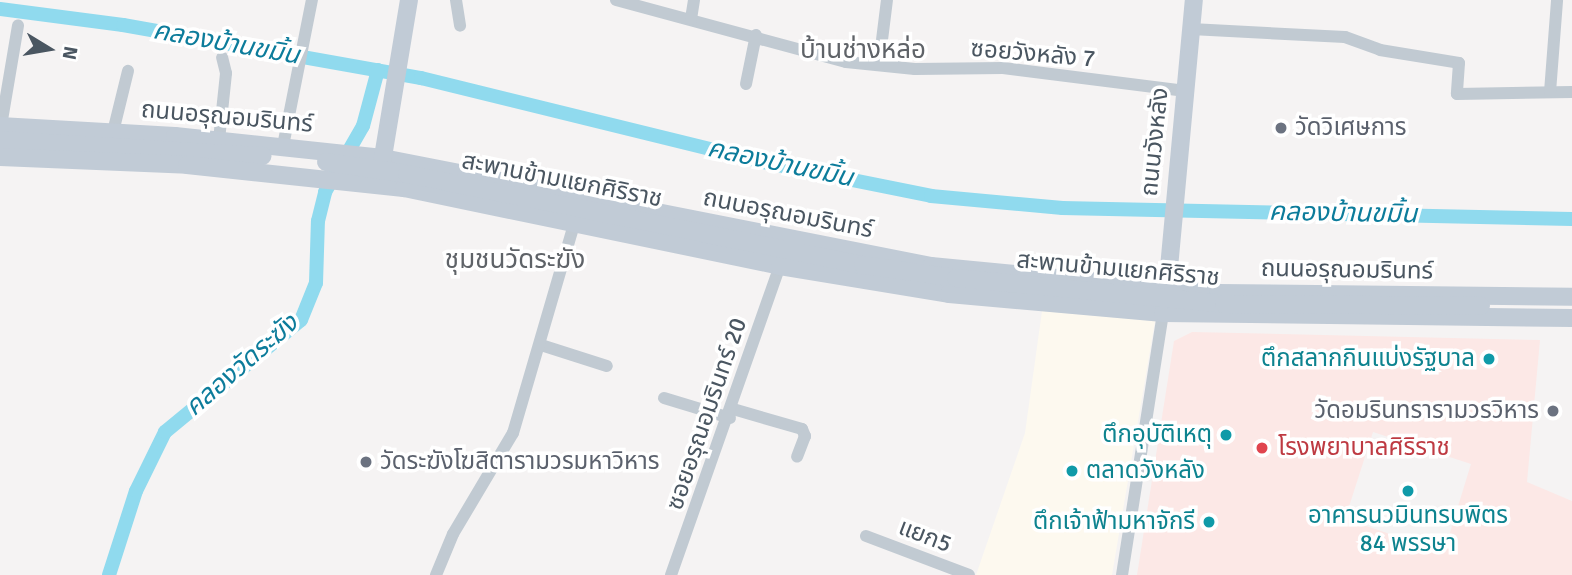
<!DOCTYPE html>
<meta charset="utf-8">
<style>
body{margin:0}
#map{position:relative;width:1572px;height:575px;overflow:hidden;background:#f5f3f3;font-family:Signika,"Noto Sans Thai",sans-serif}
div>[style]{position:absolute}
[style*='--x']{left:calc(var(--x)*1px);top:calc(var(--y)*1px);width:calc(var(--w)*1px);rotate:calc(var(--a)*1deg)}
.commercial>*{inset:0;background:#fdf9ef}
.medical>*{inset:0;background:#fce8e6}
.canal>*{height:14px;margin:-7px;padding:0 7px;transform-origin:7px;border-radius:7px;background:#90daee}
.street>*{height:12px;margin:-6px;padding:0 6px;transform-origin:6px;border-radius:6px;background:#c1cad2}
.secondary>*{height:18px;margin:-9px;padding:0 9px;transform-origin:9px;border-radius:9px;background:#c1cbd6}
.secondary-bridge>*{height:18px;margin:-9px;padding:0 9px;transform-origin:9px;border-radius:9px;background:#c1cbd6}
.dots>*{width:19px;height:19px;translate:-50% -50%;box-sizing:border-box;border:4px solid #fff;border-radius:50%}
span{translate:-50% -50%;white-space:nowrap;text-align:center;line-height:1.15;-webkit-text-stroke:7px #fff;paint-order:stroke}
.street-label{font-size:24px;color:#4a5661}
.worship-label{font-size:24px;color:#5b616d}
.left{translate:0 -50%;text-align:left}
.right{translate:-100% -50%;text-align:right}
.culture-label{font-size:24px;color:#0d838f}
.health-label{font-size:24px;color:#be3a42}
.water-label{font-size:26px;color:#0c7c9b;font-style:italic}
.neighbourhood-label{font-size:26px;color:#5f6368}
.north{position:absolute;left:14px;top:14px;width:70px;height:70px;-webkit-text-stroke:5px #fff;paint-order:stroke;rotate:101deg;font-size:19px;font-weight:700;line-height:28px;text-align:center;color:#4a5661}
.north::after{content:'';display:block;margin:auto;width:24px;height:32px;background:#4a5661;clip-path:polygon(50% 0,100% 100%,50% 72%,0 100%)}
</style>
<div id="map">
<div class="commercial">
<div style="clip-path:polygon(1042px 311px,1155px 321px,1112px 575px,976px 575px,1025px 433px)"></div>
</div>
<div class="medical">
<div style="clip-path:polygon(evenodd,1192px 332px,1540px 340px,1527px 482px,1572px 501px,1572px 575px,1137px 575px,1174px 341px,1192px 332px,1373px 432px,1471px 464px,1444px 552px,1345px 519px,1373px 432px)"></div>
</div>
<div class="canal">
<div style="--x:0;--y:9;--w:124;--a:7.4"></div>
<div style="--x:123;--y:25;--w:303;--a:10.1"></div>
<div style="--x:421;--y:78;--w:347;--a:13.8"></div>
<div style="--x:758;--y:161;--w:177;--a:11.4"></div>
<div style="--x:931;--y:196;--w:132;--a:5.2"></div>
<div style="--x:1062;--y:208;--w:510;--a:1.24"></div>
<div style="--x:109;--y:575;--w:88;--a:-72.2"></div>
<div style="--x:136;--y:491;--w:66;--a:-63.8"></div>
<div style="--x:165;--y:432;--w:176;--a:-39.5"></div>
<div style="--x:301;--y:320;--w:40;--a:-68"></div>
<div style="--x:316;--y:283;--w:62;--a:-88.2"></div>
<div style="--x:318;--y:221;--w:30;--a:-76"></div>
<div style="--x:325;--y:192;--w:76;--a:-60.1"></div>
<div style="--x:363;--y:126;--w:58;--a:-75"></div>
</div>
<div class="street">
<div style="--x:456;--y:0;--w:26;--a:81"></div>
<div style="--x:616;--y:0;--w:238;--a:15.1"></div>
<div style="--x:846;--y:62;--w:69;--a:5.8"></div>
<div style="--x:915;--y:69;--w:88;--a:-0.7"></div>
<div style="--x:1003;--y:68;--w:182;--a:7.2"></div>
<div style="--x:691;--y:19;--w:19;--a:-81"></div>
<div style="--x:1191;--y:29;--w:154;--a:3"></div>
<div style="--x:1345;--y:37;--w:37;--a:20"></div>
<div style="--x:1380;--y:50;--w:80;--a:9.3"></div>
<div style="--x:1459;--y:63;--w:31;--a:94"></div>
<div style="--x:1457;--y:94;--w:115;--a:-1"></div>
<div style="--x:879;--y:64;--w:64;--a:-82.9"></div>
<div style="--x:746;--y:84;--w:50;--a:-78.5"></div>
<div style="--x:1550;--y:92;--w:92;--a:-85.6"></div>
<div style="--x:1;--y:126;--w:102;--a:-80.4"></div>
<div style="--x:113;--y:132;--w:63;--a:-76.2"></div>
<div style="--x:219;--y:140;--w:67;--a:-84"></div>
<div style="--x:226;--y:73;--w:16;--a:-104"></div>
<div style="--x:283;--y:146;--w:149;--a:-78.8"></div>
<div style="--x:541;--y:345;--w:69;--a:17.7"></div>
<div style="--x:664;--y:398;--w:69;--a:16.9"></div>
<div style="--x:733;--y:409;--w:72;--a:16.2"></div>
<div style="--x:802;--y:429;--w:8;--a:67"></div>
<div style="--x:805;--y:436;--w:22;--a:111"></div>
<div style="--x:866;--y:536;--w:110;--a:20.7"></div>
<div style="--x:436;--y:575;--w:44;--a:-67.5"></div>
<div style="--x:453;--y:534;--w:117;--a:-59.3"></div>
<div style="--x:513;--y:433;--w:218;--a:-73.7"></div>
<div style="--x:671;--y:575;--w:328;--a:-70.6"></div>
<div style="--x:1122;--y:575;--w:265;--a:-81.1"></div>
</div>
<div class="secondary">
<div style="--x:0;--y:126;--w:175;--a:3.3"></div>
<div style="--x:175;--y:136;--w:209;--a:6"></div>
<div style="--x:383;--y:158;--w:559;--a:11.15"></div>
<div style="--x:931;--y:266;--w:288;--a:5.4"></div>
<div style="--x:1218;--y:293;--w:354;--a:0.6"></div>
<div style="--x:0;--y:140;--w:263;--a:3.5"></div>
<div style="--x:0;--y:157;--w:187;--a:2.4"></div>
<div style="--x:187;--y:165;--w:218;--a:6.1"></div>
<div style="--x:404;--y:188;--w:384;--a:11.7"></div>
<div style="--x:780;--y:266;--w:171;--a:9.4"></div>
<div style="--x:949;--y:294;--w:215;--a:5.1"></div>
<div style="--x:1163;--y:313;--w:409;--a:0.7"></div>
<div style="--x:381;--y:169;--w:171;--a:-80.6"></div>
<div style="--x:1166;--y:300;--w:301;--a:-84.7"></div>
</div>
<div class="secondary-bridge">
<div style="--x:326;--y:162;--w:82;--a:8.4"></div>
<div style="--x:407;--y:174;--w:465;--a:11.3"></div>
<div style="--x:863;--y:265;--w:94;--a:8"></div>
<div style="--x:956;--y:278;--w:269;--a:5.5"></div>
<div style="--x:1224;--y:304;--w:257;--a:0.4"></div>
</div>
<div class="dots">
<div style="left:1281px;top:128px;background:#6b7280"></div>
<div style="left:1489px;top:359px;background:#0f9aa8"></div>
<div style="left:1553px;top:411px;background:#6b7280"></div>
<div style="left:1226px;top:435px;background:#0f9aa8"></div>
<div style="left:1262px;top:448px;background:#e0444e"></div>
<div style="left:366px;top:462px;background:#6b7280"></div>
<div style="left:1072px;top:471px;background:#0f9aa8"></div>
<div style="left:1408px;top:491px;background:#0f9aa8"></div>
<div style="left:1209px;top:522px;background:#0f9aa8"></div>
</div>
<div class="street-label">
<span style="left:1033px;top:54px;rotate:5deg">ซอยวังหลัง 7</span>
<span style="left:227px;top:117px;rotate:5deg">ถนนอรุณอมรินทร์</span>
<span style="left:1155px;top:142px;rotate:-84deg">ถนนวังหลัง</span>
<span style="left:562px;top:180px;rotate:11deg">สะพานข้ามแยกศิริราช</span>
<span style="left:788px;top:214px;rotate:11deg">ถนนอรุณอมรินทร์</span>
<span style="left:1118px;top:269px;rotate:5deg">สะพานข้ามแยกศิริราช</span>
<span style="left:1347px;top:270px;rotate:1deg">ถนนอรุณอมรินทร์</span>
<span style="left:707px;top:414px;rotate:-71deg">ซอยอรุณอมรินทร์ 20</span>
<span style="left:925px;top:536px;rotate:21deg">แยก5</span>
</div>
<div class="worship-label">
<span class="left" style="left:1295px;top:128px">วัดวิเศษการ</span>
<span class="right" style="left:1539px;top:411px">วัดอมรินทรารามวรวิหาร</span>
<span class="left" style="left:380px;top:462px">วัดระฆังโฆสิตารามวรมหาวิหาร</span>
</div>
<div class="culture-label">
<span class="right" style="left:1475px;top:359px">ตึกสลากกินแบ่งรัฐบาล</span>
<span class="right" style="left:1212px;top:435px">ตึกอุบัติเหตุ</span>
<span class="left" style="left:1086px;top:471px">ตลาดวังหลัง</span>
<span style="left:1408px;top:530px">อาคารนวมินทรบพิตร<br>84 พรรษา</span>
<span class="right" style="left:1195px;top:522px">ตึกเจ้าฟ้ามหาจักรี</span>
</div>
<div class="health-label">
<span class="left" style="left:1278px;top:448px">โรงพยาบาลศิริราช</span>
</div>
<div class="water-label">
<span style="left:226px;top:44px;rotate:10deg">คลองบ้านขมิ้น</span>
<span style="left:780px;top:164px;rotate:12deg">คลองบ้านขมิ้น</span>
<span style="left:1343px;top:214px;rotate:1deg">คลองบ้านขมิ้น</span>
<span style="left:242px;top:366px;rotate:-41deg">คลองวัดระฆัง</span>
</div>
<div class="neighbourhood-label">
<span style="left:863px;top:51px">บ้านช่างหล่อ</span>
<span style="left:515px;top:261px">ชุมชนวัดระฆัง</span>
</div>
<div class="north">N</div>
</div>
